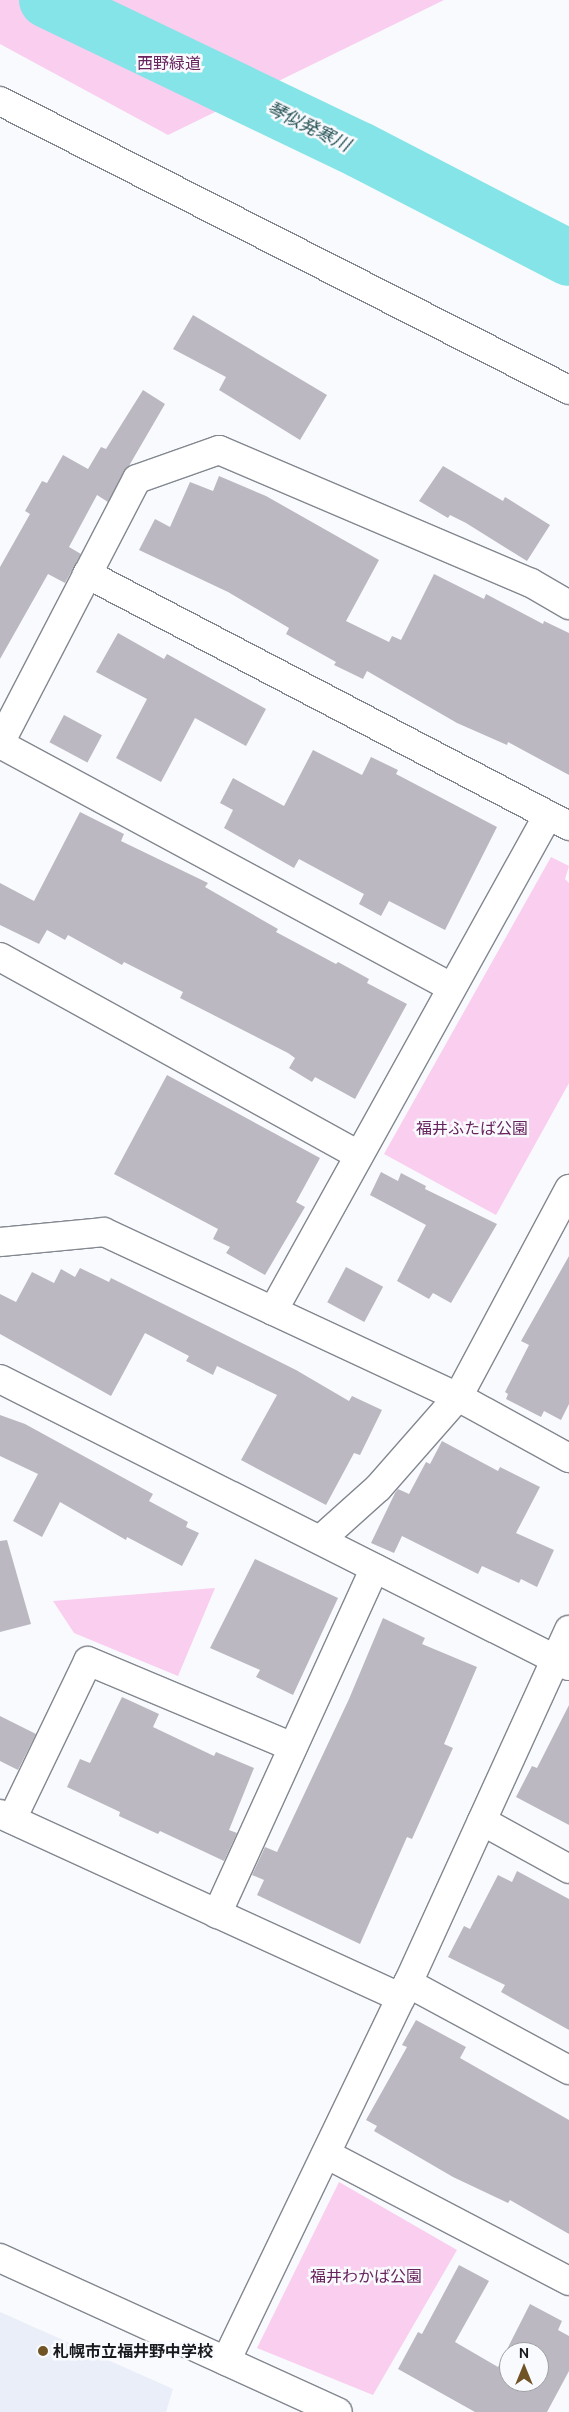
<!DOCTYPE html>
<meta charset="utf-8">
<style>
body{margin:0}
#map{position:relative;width:569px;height:2412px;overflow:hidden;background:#f8fafe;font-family:Ubuntu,"Noto Sans JP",sans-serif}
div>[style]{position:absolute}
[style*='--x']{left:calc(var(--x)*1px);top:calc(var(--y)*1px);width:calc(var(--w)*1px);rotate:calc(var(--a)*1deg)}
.built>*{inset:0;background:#eaeef8}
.green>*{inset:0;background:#f9ceee}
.river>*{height:56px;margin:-28px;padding:0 28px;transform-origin:28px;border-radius:28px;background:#84e4e7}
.building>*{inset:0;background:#bbb8c2;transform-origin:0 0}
.roads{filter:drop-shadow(1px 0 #83878f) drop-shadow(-1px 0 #83878f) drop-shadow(0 1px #83878f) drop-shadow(0 -1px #83878f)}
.minor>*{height:28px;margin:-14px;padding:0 14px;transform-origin:14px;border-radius:14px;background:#fff}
.dots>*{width:14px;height:14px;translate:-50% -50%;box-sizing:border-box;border:2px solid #f8fafe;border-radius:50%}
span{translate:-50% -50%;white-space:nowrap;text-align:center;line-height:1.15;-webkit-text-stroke:5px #f8fafe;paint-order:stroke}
.park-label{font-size:16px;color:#67235c}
.poi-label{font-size:16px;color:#191a1d;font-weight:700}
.left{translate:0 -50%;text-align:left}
.water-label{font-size:18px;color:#255153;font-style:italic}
.north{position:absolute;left:499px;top:2342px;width:50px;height:50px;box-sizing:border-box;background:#f8fafe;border:1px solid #9fa0a4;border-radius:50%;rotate:0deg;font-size:14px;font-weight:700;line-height:20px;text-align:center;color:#191a1d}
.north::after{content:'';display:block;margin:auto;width:18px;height:22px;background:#705426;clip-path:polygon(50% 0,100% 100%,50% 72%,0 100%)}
</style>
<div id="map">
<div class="built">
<div style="clip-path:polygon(0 2312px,173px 2389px,166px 2412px,0 2412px)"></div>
</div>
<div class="green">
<div style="clip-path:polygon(0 0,444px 0,168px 135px,0 44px)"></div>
<div style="clip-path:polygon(551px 857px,569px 866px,565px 879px,569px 883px,569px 1083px,496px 1215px,384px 1154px)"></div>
<div style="clip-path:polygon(215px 1588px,178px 1676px,74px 1633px,53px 1601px)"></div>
<div style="clip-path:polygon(339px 2182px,457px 2250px,373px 2395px,257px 2348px)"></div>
</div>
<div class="river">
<div style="--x:47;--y:0;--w:347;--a:25.6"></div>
<div style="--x:360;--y:150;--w:235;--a:27.3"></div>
</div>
<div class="building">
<div style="clip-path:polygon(193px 315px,327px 395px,300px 440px,219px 390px,226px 377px,173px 349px)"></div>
<div style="clip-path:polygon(143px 390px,165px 404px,108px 502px,97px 495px,69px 547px,81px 554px,65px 583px,48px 574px,0 659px,0 567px,30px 514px,25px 511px,42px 481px,47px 483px,63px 455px,88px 469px,101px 447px,106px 449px)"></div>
<div style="clip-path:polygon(443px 466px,503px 501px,505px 497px,550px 525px,527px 561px,466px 523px,450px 515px,448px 518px,419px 501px)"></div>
<div style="clip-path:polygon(219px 476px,266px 496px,379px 560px,346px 621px,389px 642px,392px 636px,401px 640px,434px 574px,484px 599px,486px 594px,543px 624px,544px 621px,569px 633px,569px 775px,508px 742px,507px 745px,457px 723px,367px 671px,363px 679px,334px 665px,336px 662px,286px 634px,289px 628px,228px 592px,139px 550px,155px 519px,170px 527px,190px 482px,213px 491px)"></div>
<div style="clip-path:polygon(118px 633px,164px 659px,167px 654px,266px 709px,246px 746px,195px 718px,161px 782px,116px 758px,147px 699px,96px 672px)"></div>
<div style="left:64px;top:715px;width:43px;height:31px;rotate:28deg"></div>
<div style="clip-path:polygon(313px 750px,362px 775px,371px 757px,398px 770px,396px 774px,497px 827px,445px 930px,389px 901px,381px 916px,359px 904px,364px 894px,299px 859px,294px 868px,224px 828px,233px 810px,220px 803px,233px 778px,284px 806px)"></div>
<div style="clip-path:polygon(80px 812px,124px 834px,121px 841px,208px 883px,205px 887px,278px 929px,276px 932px,336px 964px,338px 962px,369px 979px,367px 983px,407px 1004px,355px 1099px,315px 1077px,312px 1082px,289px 1068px,295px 1058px,288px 1053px,180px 998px,183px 992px,124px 962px,122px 965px,68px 935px,65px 940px,47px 930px,39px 944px,0 925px,0 883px,34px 901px)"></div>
<div style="clip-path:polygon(167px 1075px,320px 1158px,296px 1202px,305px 1207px,265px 1275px,226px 1253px,230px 1247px,213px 1239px,218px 1229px,114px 1174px)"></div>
<div style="clip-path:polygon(381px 1172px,398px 1181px,401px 1173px,426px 1186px,425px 1189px,497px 1224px,451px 1303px,433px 1293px,429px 1299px,397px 1281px,426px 1225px,370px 1195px)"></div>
<div style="clip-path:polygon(569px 1256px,569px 1404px,561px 1420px,544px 1411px,541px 1417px,506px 1399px,508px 1394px,505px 1392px,529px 1345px,521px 1341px)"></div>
<div style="left:346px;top:1267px;width:42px;height:40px;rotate:28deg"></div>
<div style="clip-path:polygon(80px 1268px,109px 1282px,111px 1278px,296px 1370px,349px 1401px,352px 1396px,382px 1410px,360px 1455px,354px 1453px,326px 1505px,241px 1460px,277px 1395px,217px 1366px,213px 1375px,186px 1361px,189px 1356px,145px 1333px,111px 1396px,0 1334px,0 1294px,16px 1302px,32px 1272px,54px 1283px,61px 1269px,75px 1277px)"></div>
<div style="clip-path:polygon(0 1415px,25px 1424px,153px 1494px,149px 1501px,188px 1522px,186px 1527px,199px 1533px,182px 1566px,127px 1537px,126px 1540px,60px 1502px,42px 1537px,13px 1521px,38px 1474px,0 1456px)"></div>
<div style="clip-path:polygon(442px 1441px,498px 1471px,500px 1467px,540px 1487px,516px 1533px,554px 1550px,537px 1587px,521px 1579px,519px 1583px,482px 1566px,478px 1574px,402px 1536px,394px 1553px,371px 1543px,395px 1493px,398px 1489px,409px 1494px,426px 1462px,430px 1464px)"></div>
<div style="clip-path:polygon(7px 1540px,31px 1624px,0 1632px,0 1541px)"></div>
<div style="clip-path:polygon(255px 1559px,338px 1598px,293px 1695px,256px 1677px,260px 1670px,210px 1648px)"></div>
<div style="clip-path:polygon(383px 1618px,425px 1638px,422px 1644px,477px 1667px,444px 1744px,453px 1748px,412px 1839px,407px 1837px,360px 1944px,257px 1895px,264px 1880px,252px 1875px,265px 1847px,277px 1852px,349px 1699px)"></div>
<div style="clip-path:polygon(122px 1697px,159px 1714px,153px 1727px,214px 1756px,216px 1752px,254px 1768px,229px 1830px,237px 1833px,224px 1861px,160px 1831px,158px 1834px,119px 1816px,120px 1812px,67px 1787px,80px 1759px,90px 1763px)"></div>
<div style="clip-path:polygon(569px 1705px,569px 1825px,516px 1797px,532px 1766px,537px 1768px)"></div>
<div style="clip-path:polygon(0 1716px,36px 1734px,18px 1770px,0 1761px)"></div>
<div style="clip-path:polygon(517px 1871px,569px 1899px,569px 2030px,501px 1992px,505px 1985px,448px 1957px,464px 1926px,470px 1929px,498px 1875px,512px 1882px)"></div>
<div style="clip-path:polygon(416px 2020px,466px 2047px,460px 2058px,569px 2120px,569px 2234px,510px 2200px,508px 2203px,453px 2177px,374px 2131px,377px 2126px,366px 2120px,407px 2047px,402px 2045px)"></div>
<div style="clip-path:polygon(evenodd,459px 2265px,489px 2281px,455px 2342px,498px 2367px,530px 2304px,562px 2321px,558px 2330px,569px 2336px,569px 2371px,547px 2412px,475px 2412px,398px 2369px,418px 2332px,422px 2334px,459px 2265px,509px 2352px,539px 2352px,539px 2382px,509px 2382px,509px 2352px)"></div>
</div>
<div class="roads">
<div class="minor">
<div style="--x:0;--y:101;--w:638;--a:26.93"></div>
<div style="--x:87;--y:574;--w:544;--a:27.6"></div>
<div style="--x:0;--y:743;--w:297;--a:-62.6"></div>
<div style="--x:137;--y:479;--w:87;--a:-19.5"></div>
<div style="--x:219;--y:450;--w:339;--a:23.1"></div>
<div style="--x:531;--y:583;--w:44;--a:30.1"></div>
<div style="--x:0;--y:744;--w:512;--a:28.32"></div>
<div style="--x:0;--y:957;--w:410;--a:28.9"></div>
<div style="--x:0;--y:1242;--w:104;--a:-5.5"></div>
<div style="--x:104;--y:1232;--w:391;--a:25"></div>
<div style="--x:458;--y:1397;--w:127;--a:28.8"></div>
<div style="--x:273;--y:1311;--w:567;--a:-60.99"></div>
<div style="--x:0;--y:1379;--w:637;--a:26.77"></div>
<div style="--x:320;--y:1540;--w:78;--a:-41.9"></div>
<div style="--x:378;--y:1488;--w:121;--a:-48.7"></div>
<div style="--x:458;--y:1397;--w:236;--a:-61.9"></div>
<div style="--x:0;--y:1814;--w:441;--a:24.6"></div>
<div style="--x:12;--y:1819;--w:175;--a:-64.3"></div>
<div style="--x:88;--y:1661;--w:222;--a:22.8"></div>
<div style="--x:482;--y:1821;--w:99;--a:28.9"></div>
<div style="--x:217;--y:1914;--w:380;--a:-65.5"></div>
<div style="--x:408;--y:1983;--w:183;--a:28.4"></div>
<div style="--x:326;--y:2154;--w:274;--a:27.6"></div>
<div style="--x:0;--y:2258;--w:371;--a:24.5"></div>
<div style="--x:226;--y:2361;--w:420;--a:-64.3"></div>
<div style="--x:408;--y:1983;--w:388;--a:-65.5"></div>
</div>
</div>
<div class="dots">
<div style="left:43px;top:2351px;background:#705426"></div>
</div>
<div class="park-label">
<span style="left:169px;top:63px">西野緑道</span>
<span style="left:472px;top:1128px">福井ふたば公園</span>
<span style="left:366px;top:2276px">福井わかば公園</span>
</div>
<div class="poi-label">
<span class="left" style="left:53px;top:2351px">札幌市立福井野中学校</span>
</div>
<div class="water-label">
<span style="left:309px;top:126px;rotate:26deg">琴似発寒川</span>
</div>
<div class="north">N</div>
</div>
